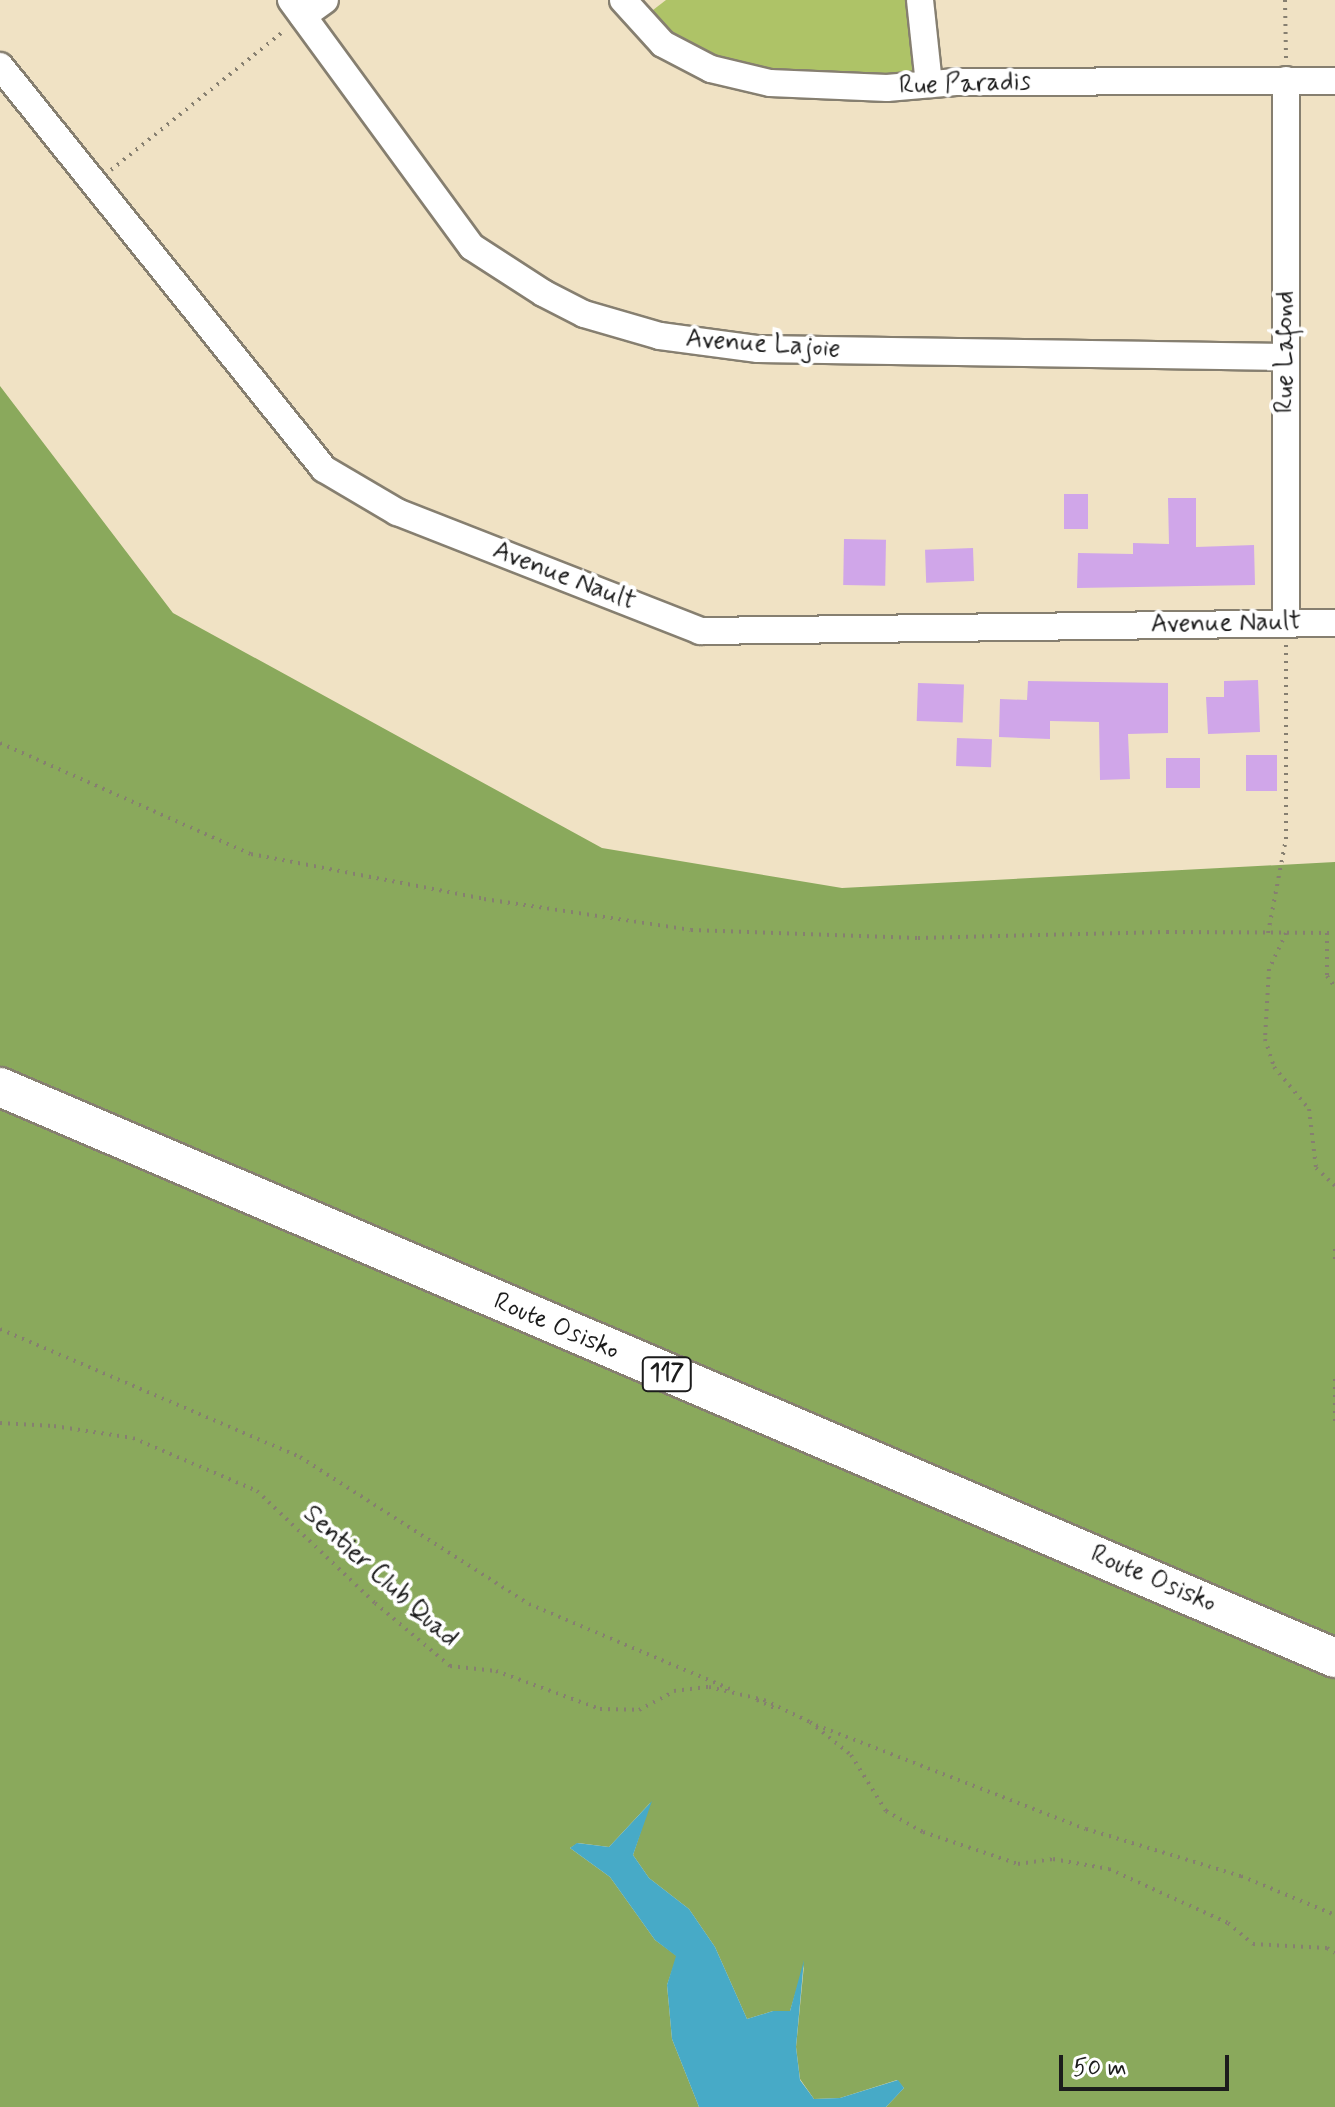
<!DOCTYPE html>
<style>
body{margin:0}
#map{position:relative;width:1335px;height:2107px;overflow:hidden;background:#f0e2c4;font-family:Mynerve,sans-serif}
div>[style]{position:absolute}
[style*='--x']{left:calc(var(--x)*1px);top:calc(var(--y)*1px);width:calc(var(--w)*1px);rotate:calc(var(--a)*1deg)}
.green>*{inset:0;background:#aec367}
.forest>*{inset:0;background:#8aa95c}
.water>*{inset:0;background:#47aac7}
.building>*{inset:0;background:#d0a6e9;transform-origin:0 0}
.path>*{height:4px;margin-top:-2px;transform-origin:0;background:repeating-linear-gradient(90deg,#867f70 0 2px,transparent 0 8px)}
.roads{filter:drop-shadow(2px 0 #867f70) drop-shadow(-2px 0 #867f70) drop-shadow(0 2px #867f70) drop-shadow(0 -2px #867f70)}
.minor>*{height:26px;margin:-13px;padding:0 13px;transform-origin:13px;border-radius:13px;background:#fff}
.highway>*{height:38px;margin:-19px;padding:0 19px;transform-origin:19px;border-radius:19px;background:#fff}
span{translate:-50% -50%;white-space:nowrap;text-align:center;line-height:1.15;-webkit-text-stroke:8px #fff;paint-order:stroke}
.shield-label span{padding:2px 6px;background:#fff;border:2px solid;border-radius:6px;-webkit-text-stroke-width:0}
.shield-label{font-size:24px;color:#1c1c1c;font-weight:700}
.street-label{font-size:26px;color:#1c1c1c}
.scale{position:absolute;left:1059px;top:2055px;width:170px;height:36px;box-sizing:border-box;border:4px solid #1c1c1c;border-top:0;padding-left:10px;font-size:24px;line-height:28px;white-space:nowrap;color:#1c1c1c;-webkit-text-stroke:6px #fff;paint-order:stroke}
</style>
<div id="map">
<div class="green">
<div style="clip-path:polygon(666px 0,920px 0,929px 84px,741px 74px,640px 20px)"></div>
</div>
<div class="forest">
<div style="clip-path:polygon(0 386px,173px 613px,602px 848px,842px 888px,1335px 862px,1335px 2107px,886px 2107px,904px 2088px,897px 2080px,840px 2098px,814px 2099px,800px 2079px,796px 2047px,804px 1965px,790px 2011px,773px 2011px,747px 2019px,715px 1947px,689px 1909px,649px 1878px,633px 1855px,650px 1803px,609px 1847px,578px 1843px,570px 1848px,610px 1877px,655px 1940px,677px 1956px,667px 1985px,672px 2039px,699px 2107px,0 2107px)"></div>
</div>
<div class="water">
<div style="clip-path:polygon(652px 1801px,633px 1855px,649px 1878px,689px 1909px,715px 1947px,747px 2019px,773px 2011px,790px 2011px,804px 1960px,796px 2047px,800px 2080px,814px 2099px,840px 2098px,898px 2080px,904px 2088px,886px 2107px,699px 2107px,672px 2039px,667px 1985px,676px 1956px,655px 1940px,610px 1877px,570px 1848px,577px 1843px,609px 1847px)"></div>
</div>
<div class="building">
<div style="left:1064px;top:494px;width:24px;height:35px"></div>
<div style="clip-path:polygon(1168px 498px,1196px 498px,1196px 547px,1254px 545px,1255px 585px,1077px 588px,1078px 553px,1133px 554px,1133px 543px,1169px 544px)"></div>
<div style="left:844px;top:539px;width:42px;height:46px;rotate:1deg"></div>
<div style="left:973px;top:548px;width:33px;height:48px;rotate:88deg"></div>
<div style="clip-path:polygon(1258px 680px,1260px 732px,1208px 734px,1206px 697px,1224px 697px,1224px 681px)"></div>
<div style="clip-path:polygon(1028px 681px,1168px 683px,1168px 733px,1128px 734px,1130px 779px,1100px 780px,1099px 722px,1050px 721px,1050px 739px,999px 737px,1000px 699px,1027px 700px)"></div>
<div style="left:918px;top:683px;width:46px;height:38px;rotate:2deg"></div>
<div style="left:957px;top:738px;width:35px;height:28px;rotate:2deg"></div>
<div style="left:1246px;top:755px;width:31px;height:36px"></div>
<div style="left:1166px;top:758px;width:34px;height:30px"></div>
</div>
<div class="path">
<div style="--x:1285;--y:0;--w:58;--a:89"></div>
<div style="--x:111;--y:170;--w:223;--a:-38.8"></div>
<div style="--x:0;--y:743;--w:274;--a:23.9"></div>
<div style="--x:251;--y:854;--w:237;--a:10.9"></div>
<div style="--x:484;--y:899;--w:209;--a:8.5"></div>
<div style="--x:691;--y:930;--w:227;--a:2"></div>
<div style="--x:918;--y:938;--w:249;--a:-1.4"></div>
<div style="--x:1167;--y:932;--w:168;--a:0.3"></div>
<div style="--x:1268;--y:933;--w:96;--a:-79.2"></div>
<div style="--x:1286;--y:839;--w:194;--a:-90"></div>
<div style="--x:1286;--y:933;--w:40;--a:115"></div>
<div style="--x:1269;--y:969;--w:70;--a:93.3"></div>
<div style="--x:1265;--y:1039;--w:29;--a:72"></div>
<div style="--x:1274;--y:1067;--w:55;--a:50.2"></div>
<div style="--x:1309;--y:1109;--w:59;--a:83.2"></div>
<div style="--x:1316;--y:1168;--w:26;--a:43"></div>
<div style="--x:1327;--y:933;--w:43;--a:90"></div>
<div style="--x:1327;--y:976;--w:14;--a:54"></div>
<div style="--x:1335;--y:1249;--w:10;--a:90"></div>
<div style="--x:0;--y:1329;--w:326;--a:23.1"></div>
<div style="--x:300;--y:1457;--w:272;--a:32.7"></div>
<div style="--x:529;--y:1604;--w:218;--a:22.9"></div>
<div style="--x:1335;--y:1379;--w:44;--a:90"></div>
<div style="--x:0;--y:1423;--w:54;--a:3.2"></div>
<div style="--x:54;--y:1426;--w:80;--a:8.6"></div>
<div style="--x:133;--y:1438;--w:135;--a:23.1"></div>
<div style="--x:257;--y:1491;--w:163;--a:43.5"></div>
<div style="--x:375;--y:1603;--w:98;--a:40"></div>
<div style="--x:450;--y:1666;--w:46;--a:6.2"></div>
<div style="--x:496;--y:1671;--w:111;--a:20.1"></div>
<div style="--x:600;--y:1709;--w:39;--a:1"></div>
<div style="--x:639;--y:1710;--w:40;--a:-28"></div>
<div style="--x:674;--y:1691;--w:35;--a:-7"></div>
<div style="--x:709;--y:1687;--w:57;--a:13.3"></div>
<div style="--x:764;--y:1700;--w:51;--a:25.6"></div>
<div style="--x:810;--y:1722;--w:53;--a:38.8"></div>
<div style="--x:851;--y:1755;--w:66;--a:58"></div>
<div style="--x:886;--y:1811;--w:43;--a:29.6"></div>
<div style="--x:923;--y:1832;--w:100;--a:18.6"></div>
<div style="--x:1018;--y:1864;--w:35;--a:-8"></div>
<div style="--x:1053;--y:1859;--w:57;--a:10.1"></div>
<div style="--x:1109;--y:1869;--w:131;--a:24.4"></div>
<div style="--x:1228;--y:1923;--w:33;--a:40"></div>
<div style="--x:1253;--y:1944;--w:74;--a:3.1"></div>
<div style="--x:1327;--y:1948;--w:9;--a:32"></div>
<div style="--x:757;--y:1700;--w:19;--a:25"></div>
<div style="--x:816;--y:1725;--w:289;--a:21.1"></div>
<div style="--x:1086;--y:1829;--w:162;--a:16.9"></div>
<div style="--x:1241;--y:1876;--w:102;--a:22.5"></div>
</div>
<div class="roads">
<div class="minor">
<div style="--x:291;--y:0;--w:306;--a:53.8"></div>
<div style="--x:472;--y:247;--w:85;--a:32.9"></div>
<div style="--x:543;--y:293;--w:46;--a:27.1"></div>
<div style="--x:584;--y:314;--w:79;--a:16.1"></div>
<div style="--x:660;--y:336;--w:99;--a:7.6"></div>
<div style="--x:758;--y:349;--w:528;--a:0.87"></div>
<div style="--x:623;--y:0;--w:59;--a:47.7"></div>
<div style="--x:663;--y:44;--w:54;--a:27.5"></div>
<div style="--x:711;--y:69;--w:61;--a:13.3"></div>
<div style="--x:770;--y:83;--w:117;--a:2.4"></div>
<div style="--x:887;--y:88;--w:69;--a:-5"></div>
<div style="--x:956;--y:82;--w:379;--a:-0.2"></div>
<div style="--x:920;--y:0;--w:84;--a:83.9"></div>
<div style="--x:303;--y:16;--w:27;--a:-36"></div>
<div style="--x:0;--y:66;--w:517;--a:51.2"></div>
<div style="--x:324;--y:469;--w:85;--a:30.5"></div>
<div style="--x:397;--y:512;--w:326;--a:21.4"></div>
<div style="--x:700;--y:631;--w:635;--a:-0.72"></div>
<div style="--x:1286;--y:623;--w:543;--a:-90"></div>
</div>
<div class="highway">
<div style="--x:0;--y:1087;--w:1452;--a:23.16"></div>
</div>
</div>
<div class="shield-label">
<span style="left:667px;top:1374px">117</span>
</div>
<div class="street-label">
<span style="left:965px;top:85px;rotate:-2deg">Rue Paradis</span>
<span style="left:763px;top:345px;rotate:4deg">Avenue Lajoie</span>
<span style="left:1286px;top:352px;rotate:-90deg">Rue Lafond</span>
<span style="left:564px;top:577px;rotate:21deg">Avenue Nault</span>
<span style="left:1226px;top:624px;rotate:-1deg">Avenue Nault</span>
<span style="left:556px;top:1327px;rotate:23deg">Route Osisko</span>
<span style="left:380px;top:1577px;rotate:42deg">Sentier Club Quad</span>
<span style="left:1153px;top:1580px;rotate:23deg">Route Osisko</span>
</div>
<div class="scale">50 m</div>
</div>
